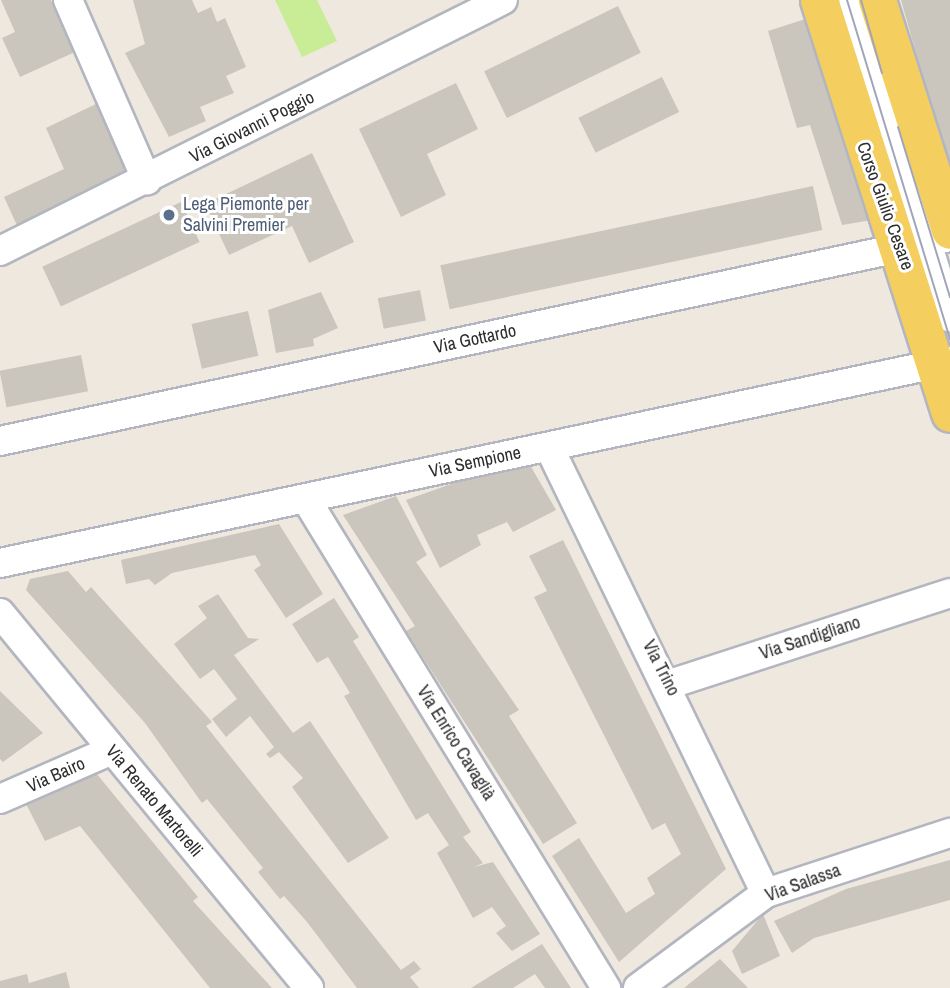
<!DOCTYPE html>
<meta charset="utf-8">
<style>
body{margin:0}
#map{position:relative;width:950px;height:988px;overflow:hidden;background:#eee8df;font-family:"Archivo Narrow",sans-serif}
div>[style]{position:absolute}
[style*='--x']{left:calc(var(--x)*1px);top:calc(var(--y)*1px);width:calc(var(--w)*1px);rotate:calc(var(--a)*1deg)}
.pitch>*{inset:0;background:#c9ed97}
.building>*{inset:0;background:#cac6bd;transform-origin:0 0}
.roads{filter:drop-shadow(2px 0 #b3b6c0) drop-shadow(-2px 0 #b3b6c0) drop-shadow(0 2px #b3b6c0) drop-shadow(0 -2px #b3b6c0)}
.minor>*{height:28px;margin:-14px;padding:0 14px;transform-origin:14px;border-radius:14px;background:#fff}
.major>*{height:37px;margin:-18.5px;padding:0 18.5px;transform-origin:18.5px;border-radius:18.5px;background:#f4cf5f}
.tram>*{height:2px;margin:-1px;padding:0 1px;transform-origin:1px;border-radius:1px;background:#a1a5b7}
.dots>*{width:19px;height:19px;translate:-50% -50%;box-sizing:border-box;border:4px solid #fff;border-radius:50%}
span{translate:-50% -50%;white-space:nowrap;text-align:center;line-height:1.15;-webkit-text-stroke:6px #fff;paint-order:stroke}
.street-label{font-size:18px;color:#2d2d2d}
.service-label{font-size:18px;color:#4e5e75}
.left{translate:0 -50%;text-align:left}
</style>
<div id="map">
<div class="pitch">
<div style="clip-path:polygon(275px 0,317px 0,337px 41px,302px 57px)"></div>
</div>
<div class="building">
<div style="clip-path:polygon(1px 0,51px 0,75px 52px,20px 77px,2px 38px,15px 32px)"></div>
<div style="clip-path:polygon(133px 0,192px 0,198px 13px,211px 7px,217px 22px,225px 18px,246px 67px,226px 76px,234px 93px,200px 107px,206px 121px,169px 137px,125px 53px,145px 44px)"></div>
<div style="clip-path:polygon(901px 0,950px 0,950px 170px,949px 170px)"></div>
<div style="left:618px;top:6px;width:52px;height:149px;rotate:64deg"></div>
<div style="clip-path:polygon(818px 15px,878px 219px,842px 225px,810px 125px,797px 128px,768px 31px)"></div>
<div style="left:662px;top:77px;width:39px;height:93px;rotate:64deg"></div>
<div style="clip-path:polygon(456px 83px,478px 129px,427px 154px,446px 195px,401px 217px,359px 129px)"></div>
<div style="clip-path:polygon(98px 103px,133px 179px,20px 232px,4px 197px,64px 169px,46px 128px)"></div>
<div style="clip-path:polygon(312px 153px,354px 242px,309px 263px,292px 226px,229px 255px,205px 204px)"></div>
<div style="left:813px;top:186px;width:45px;height:381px;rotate:78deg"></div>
<div style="left:181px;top:202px;width:44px;height:153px;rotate:65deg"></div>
<div style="left:420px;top:290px;width:31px;height:43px;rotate:79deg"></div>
<div style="clip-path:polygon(321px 292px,338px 328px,313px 339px,314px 346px,276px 353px,268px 310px)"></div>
<div style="left:248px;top:311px;width:46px;height:58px;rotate:77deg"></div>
<div style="left:81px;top:355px;width:37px;height:83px;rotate:79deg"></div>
<div style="clip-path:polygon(530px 465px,556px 510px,513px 532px,507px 522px,477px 535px,481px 545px,440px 568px,406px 500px,482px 473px)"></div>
<div style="clip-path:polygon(396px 496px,427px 555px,416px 562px,519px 710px,509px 716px,577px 823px,543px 844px,406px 631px,415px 626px,343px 515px)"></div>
<div style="clip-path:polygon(279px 524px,323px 594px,286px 618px,254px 570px,261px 565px,255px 555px,172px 573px,155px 585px,149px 579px,126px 584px,121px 560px)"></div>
<div style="clip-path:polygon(563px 540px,726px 869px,619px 962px,552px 856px,579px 838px,626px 913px,655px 894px,647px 878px,681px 854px,665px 823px,652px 830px,534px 597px,547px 591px,529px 556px)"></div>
<div style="clip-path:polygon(68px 571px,86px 592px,91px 587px,212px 722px,206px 726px,401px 970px,414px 961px,421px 969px,410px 977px,419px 988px,357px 988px,307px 922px,284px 896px,280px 899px,258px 872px,263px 868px,207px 799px,202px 803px,145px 723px,26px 590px,30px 579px)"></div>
<div style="clip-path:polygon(218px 594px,248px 638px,259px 639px,234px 655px,293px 733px,310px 721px,389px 838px,348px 863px,292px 787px,303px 778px,279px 752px,270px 758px,266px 754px,274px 747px,250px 716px,226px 737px,212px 719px,237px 699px,214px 669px,200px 679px,174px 644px,207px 618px,198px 606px)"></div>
<div style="clip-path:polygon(334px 598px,359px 637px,353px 641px,471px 832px,463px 837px,483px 863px,474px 867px,493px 862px,540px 934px,512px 951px,496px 933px,506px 926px,492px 907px,473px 918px,437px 853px,449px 845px,428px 813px,416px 820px,344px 696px,350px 693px,328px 657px,317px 663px,292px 624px)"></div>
<div style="clip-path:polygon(0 691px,43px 733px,3px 762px,0 759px)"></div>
<div style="clip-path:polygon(91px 767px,198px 897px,193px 901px,272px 988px,210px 988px,80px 826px,45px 841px,23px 798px)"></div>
<div style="clip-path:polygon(950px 860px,950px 900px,814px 938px,792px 953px,774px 921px,846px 889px)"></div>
<div style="clip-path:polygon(763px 914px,780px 956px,742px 974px,732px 951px)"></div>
<div style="clip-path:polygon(542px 944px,571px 988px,545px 988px,535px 974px,513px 988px,471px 988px)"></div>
<div style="clip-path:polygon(720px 959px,748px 988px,684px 988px)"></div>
<div style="clip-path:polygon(66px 972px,70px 988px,0 988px,0 981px,27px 974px,29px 983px)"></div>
</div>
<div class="roads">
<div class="minor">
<div style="--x:68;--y:0;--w:197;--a:66.4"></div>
<div style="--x:853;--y:0;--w:332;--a:73"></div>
<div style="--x:0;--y:251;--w:562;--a:-26.52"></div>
<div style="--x:0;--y:441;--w:972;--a:-12.12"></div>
<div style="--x:549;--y:447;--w:496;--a:64.1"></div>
<div style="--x:306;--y:499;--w:574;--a:58.47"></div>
<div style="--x:0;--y:563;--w:971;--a:-12"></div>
<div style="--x:0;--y:613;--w:486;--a:50.5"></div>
<div style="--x:670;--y:684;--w:294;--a:-18"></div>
<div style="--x:0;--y:799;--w:122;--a:-23.6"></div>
<div style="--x:638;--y:988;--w:159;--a:-36.6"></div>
<div style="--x:766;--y:893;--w:194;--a:-18.1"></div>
</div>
<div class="major">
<div style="--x:819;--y:0;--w:433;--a:72.4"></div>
<div style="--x:877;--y:0;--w:241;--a:72.4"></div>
</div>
</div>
<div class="tram">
<div style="--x:847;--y:0;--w:355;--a:73.1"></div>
<div style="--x:861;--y:0;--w:76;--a:74"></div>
<div style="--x:898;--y:127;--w:178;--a:73"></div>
</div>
<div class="dots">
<div style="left:169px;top:215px;background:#5c6f8a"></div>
</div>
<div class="street-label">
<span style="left:252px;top:127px;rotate:-27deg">Via Giovanni Poggio</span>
<span style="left:885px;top:206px;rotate:70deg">Corso Giulio Cesare</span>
<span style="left:475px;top:339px;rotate:-12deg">Via Gottardo</span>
<span style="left:475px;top:462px;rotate:-12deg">Via Sempione</span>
<span style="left:810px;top:638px;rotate:-18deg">Via Sandigliano</span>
<span style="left:661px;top:668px;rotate:63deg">Via Trino</span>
<span style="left:456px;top:743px;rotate:58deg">Via Enrico Cavaglià</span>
<span style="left:56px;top:775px;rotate:-24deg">Via Bairo</span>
<span style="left:154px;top:801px;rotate:50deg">Via Renato Martorelli</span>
<span style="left:803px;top:883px;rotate:-20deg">Via Salassa</span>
</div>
<div class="service-label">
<span class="left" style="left:183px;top:215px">Lega Piemonte per<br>Salvini Premier</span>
</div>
</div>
